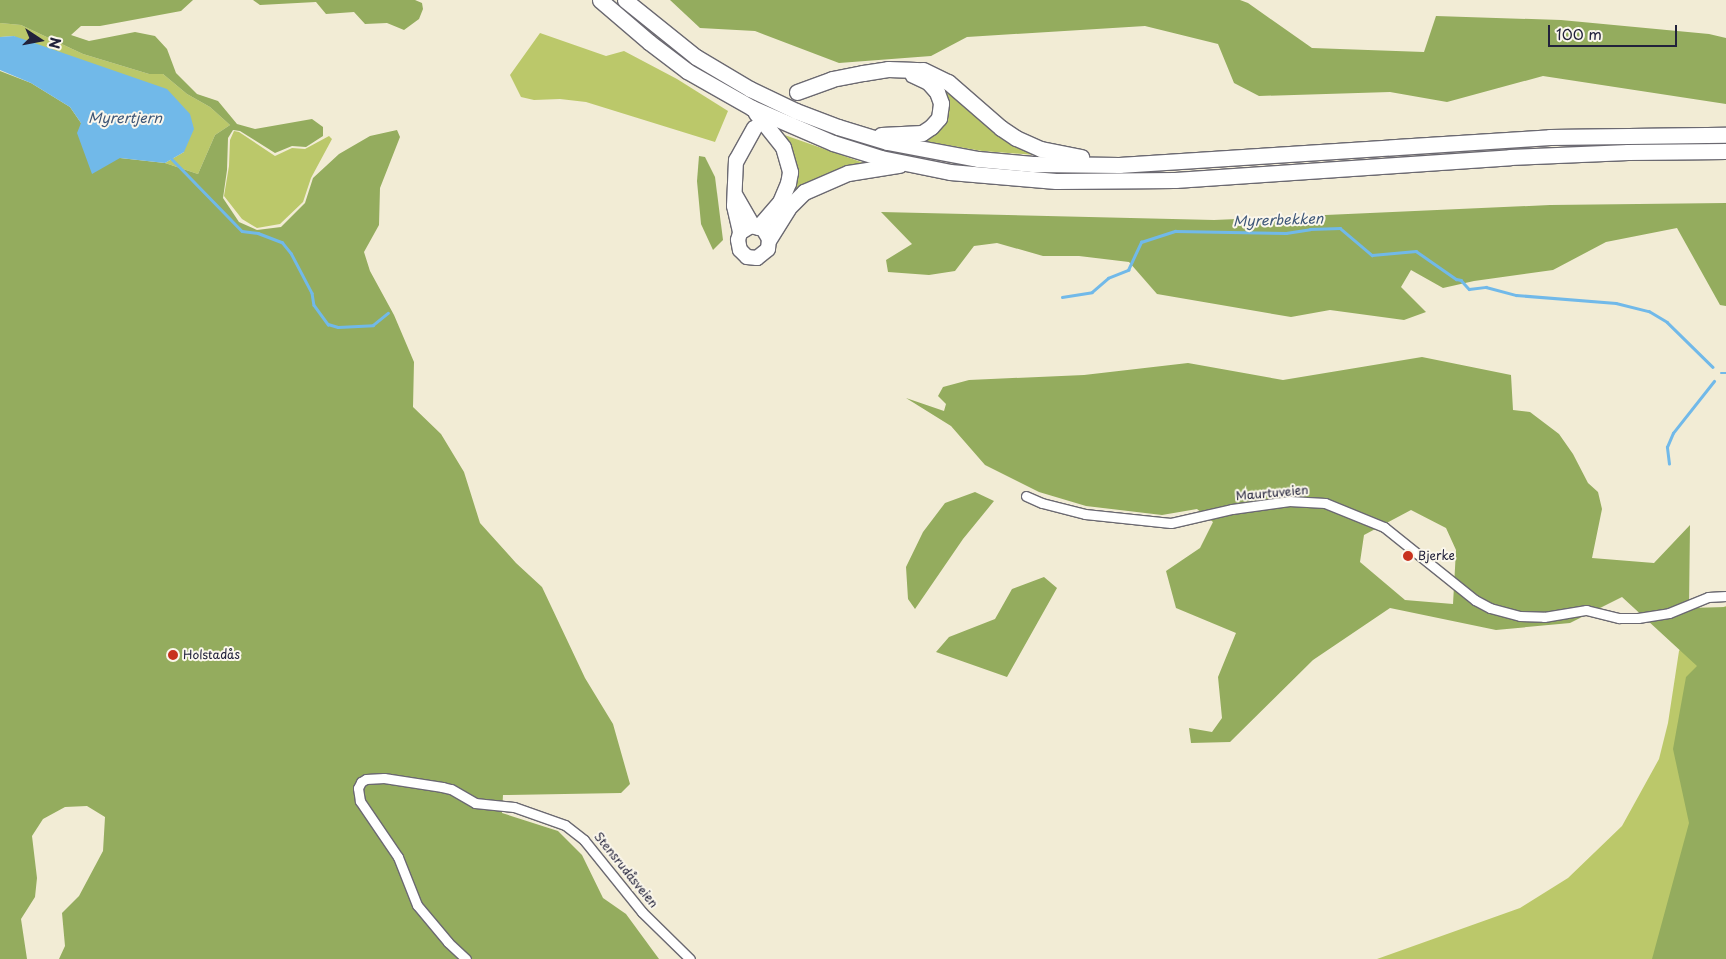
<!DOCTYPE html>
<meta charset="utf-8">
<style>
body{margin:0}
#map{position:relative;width:1726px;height:959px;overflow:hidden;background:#f2ecd5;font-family:"Playpen Sans",sans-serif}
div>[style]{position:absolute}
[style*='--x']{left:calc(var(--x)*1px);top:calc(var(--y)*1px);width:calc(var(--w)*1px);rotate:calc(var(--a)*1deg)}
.green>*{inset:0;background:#bbc86a}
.forest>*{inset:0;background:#94ac5e}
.water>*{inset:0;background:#71b9e9}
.stream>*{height:2.5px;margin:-1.25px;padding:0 1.25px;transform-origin:1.25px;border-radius:1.25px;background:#71b9e9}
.roads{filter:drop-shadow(1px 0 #6b6971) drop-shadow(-1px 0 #6b6971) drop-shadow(0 1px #6b6971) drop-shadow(0 -1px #6b6971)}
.minor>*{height:9px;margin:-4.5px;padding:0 4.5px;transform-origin:4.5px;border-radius:4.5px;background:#fff}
.trunk>*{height:14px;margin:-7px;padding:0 7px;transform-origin:7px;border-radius:7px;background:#fff}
.motorway>*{height:15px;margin:-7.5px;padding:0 7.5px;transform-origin:7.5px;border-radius:7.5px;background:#fff}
.dots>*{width:14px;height:14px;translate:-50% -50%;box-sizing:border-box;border:2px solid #fbf7ec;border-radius:50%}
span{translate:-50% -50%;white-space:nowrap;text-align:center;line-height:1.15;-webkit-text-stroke:4px #fbf7ec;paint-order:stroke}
.street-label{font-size:12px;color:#22223b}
.poi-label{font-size:12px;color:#22223b}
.left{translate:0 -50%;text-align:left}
.water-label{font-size:14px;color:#3e5778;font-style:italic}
.north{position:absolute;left:15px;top:15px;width:50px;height:50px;-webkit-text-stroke:4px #fbf7ec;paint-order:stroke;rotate:101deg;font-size:14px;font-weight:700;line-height:20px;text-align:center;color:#22223b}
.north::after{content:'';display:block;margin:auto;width:18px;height:22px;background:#22223b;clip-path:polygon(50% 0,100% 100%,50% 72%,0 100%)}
.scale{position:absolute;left:1548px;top:25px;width:129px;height:22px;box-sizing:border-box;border:2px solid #22223b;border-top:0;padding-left:6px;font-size:15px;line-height:18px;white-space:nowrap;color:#22223b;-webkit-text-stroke:4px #fbf7ec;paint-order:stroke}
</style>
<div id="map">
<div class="green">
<div style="clip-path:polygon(0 23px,21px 25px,83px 54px,149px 74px,163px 74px,187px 94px,210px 107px,230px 125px,215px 135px,198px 174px,165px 163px,184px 152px,14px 36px,0 37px)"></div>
<div style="clip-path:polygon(540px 33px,606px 56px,624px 51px,677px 79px,728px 111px,715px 142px,586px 102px,560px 99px,534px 100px,521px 97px,510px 75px)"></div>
<div style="clip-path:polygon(936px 83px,1049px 156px,982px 151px,912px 139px,930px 133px)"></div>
<div style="clip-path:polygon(234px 131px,239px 132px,275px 156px,292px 148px,305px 149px,329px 136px,332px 139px,311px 178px,303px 202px,280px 224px,257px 228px,242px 219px,224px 196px,229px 166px,230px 140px)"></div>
<div style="clip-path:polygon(776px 132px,864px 163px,865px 164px,794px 189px,795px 177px)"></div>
<div style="clip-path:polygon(1726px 606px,1726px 929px,1679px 959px,1377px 959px,1520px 908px,1568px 878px,1622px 826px,1659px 759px,1668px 723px,1679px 651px,1701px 621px,1711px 612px)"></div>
</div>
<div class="forest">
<div style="clip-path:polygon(0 0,193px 0,181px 11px,100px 26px,81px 26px,71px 35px,89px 41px,135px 32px,155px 36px,167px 49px,176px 73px,197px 94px,218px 101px,237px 124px,255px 129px,312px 119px,323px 127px,323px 136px,306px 147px,292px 146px,275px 153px,240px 131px,233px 130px,228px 138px,227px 170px,223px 198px,239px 222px,257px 230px,281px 227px,305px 203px,313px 178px,339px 154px,370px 136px,397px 130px,400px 137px,380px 188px,379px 225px,364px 252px,370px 271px,394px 315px,414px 362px,413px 407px,441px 434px,464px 472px,480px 523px,516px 563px,542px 587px,585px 678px,613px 724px,630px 784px,621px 793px,503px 795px,502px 813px,558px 831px,582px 855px,603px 898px,626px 914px,659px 959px,59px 959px,65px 946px,62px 913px,79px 896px,103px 851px,105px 817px,87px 806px,65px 807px,43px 819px,32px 836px,37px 878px,35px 897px,21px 919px,27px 959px,0 959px,0 71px,31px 83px,70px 107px,81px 123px,120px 158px,165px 163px,198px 174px,215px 135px,230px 125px,210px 107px,187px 94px,163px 74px,149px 74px,83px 54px,21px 25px,0 23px)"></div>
<div style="clip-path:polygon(253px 0,415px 0,422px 3px,423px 9px,419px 19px,404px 30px,387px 23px,365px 24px,354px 12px,326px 14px,316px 2px,260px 5px)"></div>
<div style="clip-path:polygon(670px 0,1240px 0,1248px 3px,1312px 48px,1424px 52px,1436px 16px,1561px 20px,1709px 34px,1726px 38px,1726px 104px,1543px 76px,1447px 102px,1390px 92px,1259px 96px,1234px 83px,1218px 44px,1145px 26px,967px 37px,931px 56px,839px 63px,755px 31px,700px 28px)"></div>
<div style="clip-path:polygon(699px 156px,705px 157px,715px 177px,723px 240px,713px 250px,701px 224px,697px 181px)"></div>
<div style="clip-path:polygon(1726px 203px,1726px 306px,1720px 305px,1677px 228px,1606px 242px,1553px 270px,1474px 281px,1443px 288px,1411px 270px,1401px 287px,1426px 312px,1404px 320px,1330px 310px,1291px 317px,1157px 294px,1129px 262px,1079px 256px,1043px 256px,997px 243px,974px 246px,955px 271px,929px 275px,888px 272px,886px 260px,912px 244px,881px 212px,1214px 220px,1550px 205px)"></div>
<div style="clip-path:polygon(evenodd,1422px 357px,1511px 375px,1513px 410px,1530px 412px,1559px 434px,1573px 454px,1588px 483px,1598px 492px,1602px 509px,1592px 558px,1654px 563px,1690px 525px,1689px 608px,1726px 607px,1726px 959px,1652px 959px,1689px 823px,1673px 749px,1686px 677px,1697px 666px,1622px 597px,1570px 623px,1496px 630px,1390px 608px,1313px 660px,1230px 742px,1191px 743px,1189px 728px,1212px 732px,1222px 718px,1218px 677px,1236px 633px,1176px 608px,1166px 571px,1200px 548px,1213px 522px,1197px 509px,1162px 515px,1086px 506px,1039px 492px,985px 465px,951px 426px,906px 398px,944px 411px,946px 404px,938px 396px,943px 387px,969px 380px,1084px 375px,1188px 363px,1283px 380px,1422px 357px,1411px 510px,1446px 528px,1456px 550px,1453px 604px,1405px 600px,1360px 562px,1364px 535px,1411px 510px)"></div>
<div style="clip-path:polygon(975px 492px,994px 501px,963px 539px,915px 609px,908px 599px,906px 567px,923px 532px,945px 503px)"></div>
<div style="clip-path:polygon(1044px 577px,1057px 588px,1007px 677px,936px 652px,949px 637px,995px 619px,1012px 589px)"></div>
</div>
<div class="water">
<div style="clip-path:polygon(14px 36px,167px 89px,190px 114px,194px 129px,184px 152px,165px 163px,120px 158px,92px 174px,77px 133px,81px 123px,70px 107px,31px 83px,0 70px,0 37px)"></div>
</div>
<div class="stream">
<div style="--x:172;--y:159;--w:100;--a:45.8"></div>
<div style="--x:242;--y:231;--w:16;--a:7"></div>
<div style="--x:258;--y:233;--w:26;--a:21"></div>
<div style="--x:282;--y:242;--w:14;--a:51"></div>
<div style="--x:291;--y:253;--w:45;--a:62.3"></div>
<div style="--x:312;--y:293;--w:12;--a:81"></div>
<div style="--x:314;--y:305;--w:24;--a:54"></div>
<div style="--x:328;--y:324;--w:10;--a:17"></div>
<div style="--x:338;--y:327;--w:35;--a:-3"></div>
<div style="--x:373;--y:325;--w:19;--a:-39"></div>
<div style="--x:1062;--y:297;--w:30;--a:-9"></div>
<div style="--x:1092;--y:292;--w:21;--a:-41"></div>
<div style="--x:1108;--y:278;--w:22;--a:-22"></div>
<div style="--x:1128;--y:270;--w:31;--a:-65"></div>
<div style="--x:1141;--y:242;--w:36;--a:-18"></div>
<div style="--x:1175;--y:231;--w:111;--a:1"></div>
<div style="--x:1286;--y:233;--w:24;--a:-9"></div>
<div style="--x:1310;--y:229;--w:30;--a:-2"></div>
<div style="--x:1340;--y:228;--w:42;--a:40.2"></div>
<div style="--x:1372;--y:255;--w:44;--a:-5.2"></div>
<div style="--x:1416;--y:251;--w:49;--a:35"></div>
<div style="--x:1456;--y:279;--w:5;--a:11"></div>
<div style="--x:1461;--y:280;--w:12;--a:48"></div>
<div style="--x:1469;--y:289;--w:17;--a:-7"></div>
<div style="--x:1486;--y:287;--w:31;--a:15"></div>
<div style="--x:1516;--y:295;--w:100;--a:4.6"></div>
<div style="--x:1616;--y:303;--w:34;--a:14"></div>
<div style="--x:1649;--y:311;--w:21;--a:31"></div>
<div style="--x:1667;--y:322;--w:64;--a:44.4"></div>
<div style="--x:1721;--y:373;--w:5;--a:0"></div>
<div style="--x:1669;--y:464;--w:17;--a:-97"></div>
<div style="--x:1667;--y:447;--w:15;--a:-67"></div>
<div style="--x:1673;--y:433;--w:66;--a:-51.7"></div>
</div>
<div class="roads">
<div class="minor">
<div style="--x:1026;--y:496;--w:17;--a:24"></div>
<div style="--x:1042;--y:503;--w:44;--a:14.3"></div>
<div style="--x:1085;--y:514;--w:86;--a:6"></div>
<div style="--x:1171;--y:523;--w:63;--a:-12.9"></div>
<div style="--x:1232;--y:509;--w:58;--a:-8"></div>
<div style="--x:1289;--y:501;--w:36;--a:3"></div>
<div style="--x:1325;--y:503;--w:64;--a:22.1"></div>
<div style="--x:1384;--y:527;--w:117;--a:38.7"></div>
<div style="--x:1475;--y:600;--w:17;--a:28"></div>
<div style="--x:1490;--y:608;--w:31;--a:15"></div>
<div style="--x:1520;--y:616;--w:24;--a:2"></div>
<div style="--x:1544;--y:617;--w:43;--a:-9.5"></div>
<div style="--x:1586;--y:610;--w:34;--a:14"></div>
<div style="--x:1619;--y:618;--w:19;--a:0"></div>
<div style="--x:1638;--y:618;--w:31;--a:-9"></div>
<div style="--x:1669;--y:613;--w:42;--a:-22.3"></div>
<div style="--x:1708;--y:597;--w:18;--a:-3"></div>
<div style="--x:466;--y:959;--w:25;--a:-137"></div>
<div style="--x:448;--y:942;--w:48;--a:-130"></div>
<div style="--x:417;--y:905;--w:52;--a:-111.6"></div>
<div style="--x:398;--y:857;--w:68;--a:-124.2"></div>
<div style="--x:360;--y:801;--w:13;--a:-99"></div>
<div style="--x:358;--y:788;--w:7;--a:-63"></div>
<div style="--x:361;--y:782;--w:6;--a:-31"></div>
<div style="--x:366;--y:779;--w:18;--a:-3"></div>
<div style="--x:384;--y:778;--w:59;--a:8.8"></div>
<div style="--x:442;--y:787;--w:9;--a:13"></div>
<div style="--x:451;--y:789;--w:28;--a:30"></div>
<div style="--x:475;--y:803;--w:39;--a:6"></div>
<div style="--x:514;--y:807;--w:54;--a:19.4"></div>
<div style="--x:565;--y:825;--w:24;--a:38"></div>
<div style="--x:584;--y:840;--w:92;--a:51.1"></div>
<div style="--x:642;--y:912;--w:67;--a:44.4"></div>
</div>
<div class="trunk">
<div style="--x:736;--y:160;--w:46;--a:92.5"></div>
<div style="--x:734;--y:206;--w:28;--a:77"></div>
<div style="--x:740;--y:233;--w:7;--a:106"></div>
<div style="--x:738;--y:240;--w:10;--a:79"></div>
<div style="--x:740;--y:250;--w:10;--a:45"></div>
<div style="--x:747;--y:257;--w:10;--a:6"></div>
<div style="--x:757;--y:258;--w:14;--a:-39"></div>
<div style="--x:768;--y:249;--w:10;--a:-84"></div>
<div style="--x:769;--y:239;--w:12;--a:-121"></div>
<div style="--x:763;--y:229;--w:12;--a:-166"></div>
<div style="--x:751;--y:226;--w:13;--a:148"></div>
<div style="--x:736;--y:196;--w:34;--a:60"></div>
</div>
<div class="motorway">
<div style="--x:600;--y:0;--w:65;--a:40.6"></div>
<div style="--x:649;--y:42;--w:48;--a:37.3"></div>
<div style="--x:687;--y:71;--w:75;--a:29.6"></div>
<div style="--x:752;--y:108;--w:88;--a:23.4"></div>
<div style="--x:833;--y:143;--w:50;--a:17.4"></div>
<div style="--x:881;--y:158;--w:70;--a:11.5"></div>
<div style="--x:950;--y:172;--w:106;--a:4.9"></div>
<div style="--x:1056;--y:181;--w:119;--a:-0.5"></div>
<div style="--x:1175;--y:180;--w:336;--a:-3.9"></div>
<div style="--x:1510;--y:157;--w:118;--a:-2.4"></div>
<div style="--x:1628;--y:152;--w:98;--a:-0.6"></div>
<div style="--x:625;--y:0;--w:91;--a:38.8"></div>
<div style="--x:696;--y:57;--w:63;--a:30.7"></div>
<div style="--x:750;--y:89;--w:51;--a:25.6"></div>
<div style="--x:796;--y:111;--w:45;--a:20.9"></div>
<div style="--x:838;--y:127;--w:51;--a:17"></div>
<div style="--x:887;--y:142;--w:93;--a:10.6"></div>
<div style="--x:978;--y:159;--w:55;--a:5.2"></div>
<div style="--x:1033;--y:164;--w:86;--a:0.7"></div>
<div style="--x:1119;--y:165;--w:432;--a:-3.7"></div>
<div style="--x:1550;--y:137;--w:176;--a:-0.7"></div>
<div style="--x:797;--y:92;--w:37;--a:-20"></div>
<div style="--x:832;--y:79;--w:32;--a:-11"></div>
<div style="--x:863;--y:73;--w:25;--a:-9"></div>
<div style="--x:888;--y:69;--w:35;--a:2"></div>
<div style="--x:923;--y:70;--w:28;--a:26"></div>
<div style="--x:948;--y:82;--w:70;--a:41"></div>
<div style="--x:1001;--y:128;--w:18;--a:34"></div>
<div style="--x:1016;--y:138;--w:27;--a:24"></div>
<div style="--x:1041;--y:149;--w:41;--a:11.3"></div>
<div style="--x:756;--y:113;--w:43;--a:51.5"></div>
<div style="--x:783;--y:147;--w:26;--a:74"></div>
<div style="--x:790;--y:172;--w:11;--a:100"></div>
<div style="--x:788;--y:183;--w:21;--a:113"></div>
<div style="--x:780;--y:202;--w:33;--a:131"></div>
<div style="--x:881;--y:135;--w:41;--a:-2.8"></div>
<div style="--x:922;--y:133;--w:11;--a:-34"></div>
<div style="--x:931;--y:127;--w:12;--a:-48"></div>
<div style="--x:939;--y:118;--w:15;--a:-82"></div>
<div style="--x:941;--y:103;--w:12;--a:-110"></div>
<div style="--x:937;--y:92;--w:13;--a:-132"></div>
<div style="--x:928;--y:82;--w:17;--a:-155"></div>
<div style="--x:736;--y:160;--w:37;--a:-61"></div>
<div style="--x:769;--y:239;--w:36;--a:-58"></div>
<div style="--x:788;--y:208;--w:23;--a:-45"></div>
<div style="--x:804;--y:192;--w:48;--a:-23.4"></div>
<div style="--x:848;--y:173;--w:52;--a:-8.9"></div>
</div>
</div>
<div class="dots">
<div style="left:1408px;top:556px;background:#c8321e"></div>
<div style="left:173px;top:655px;background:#c8321e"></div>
</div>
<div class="street-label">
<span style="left:1272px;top:493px;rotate:-5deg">Maurtuveien</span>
<span style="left:626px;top:870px;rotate:51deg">Stensrudåsveien</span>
</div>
<div class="poi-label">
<span class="left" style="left:1418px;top:556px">Bjerke</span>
<span class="left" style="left:183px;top:655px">Holstadås</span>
</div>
<div class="water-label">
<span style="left:125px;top:118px">Myrertjern</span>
<span style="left:1278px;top:220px;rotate:-2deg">Myrerbekken</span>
</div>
<div class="north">N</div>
<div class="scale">100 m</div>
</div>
